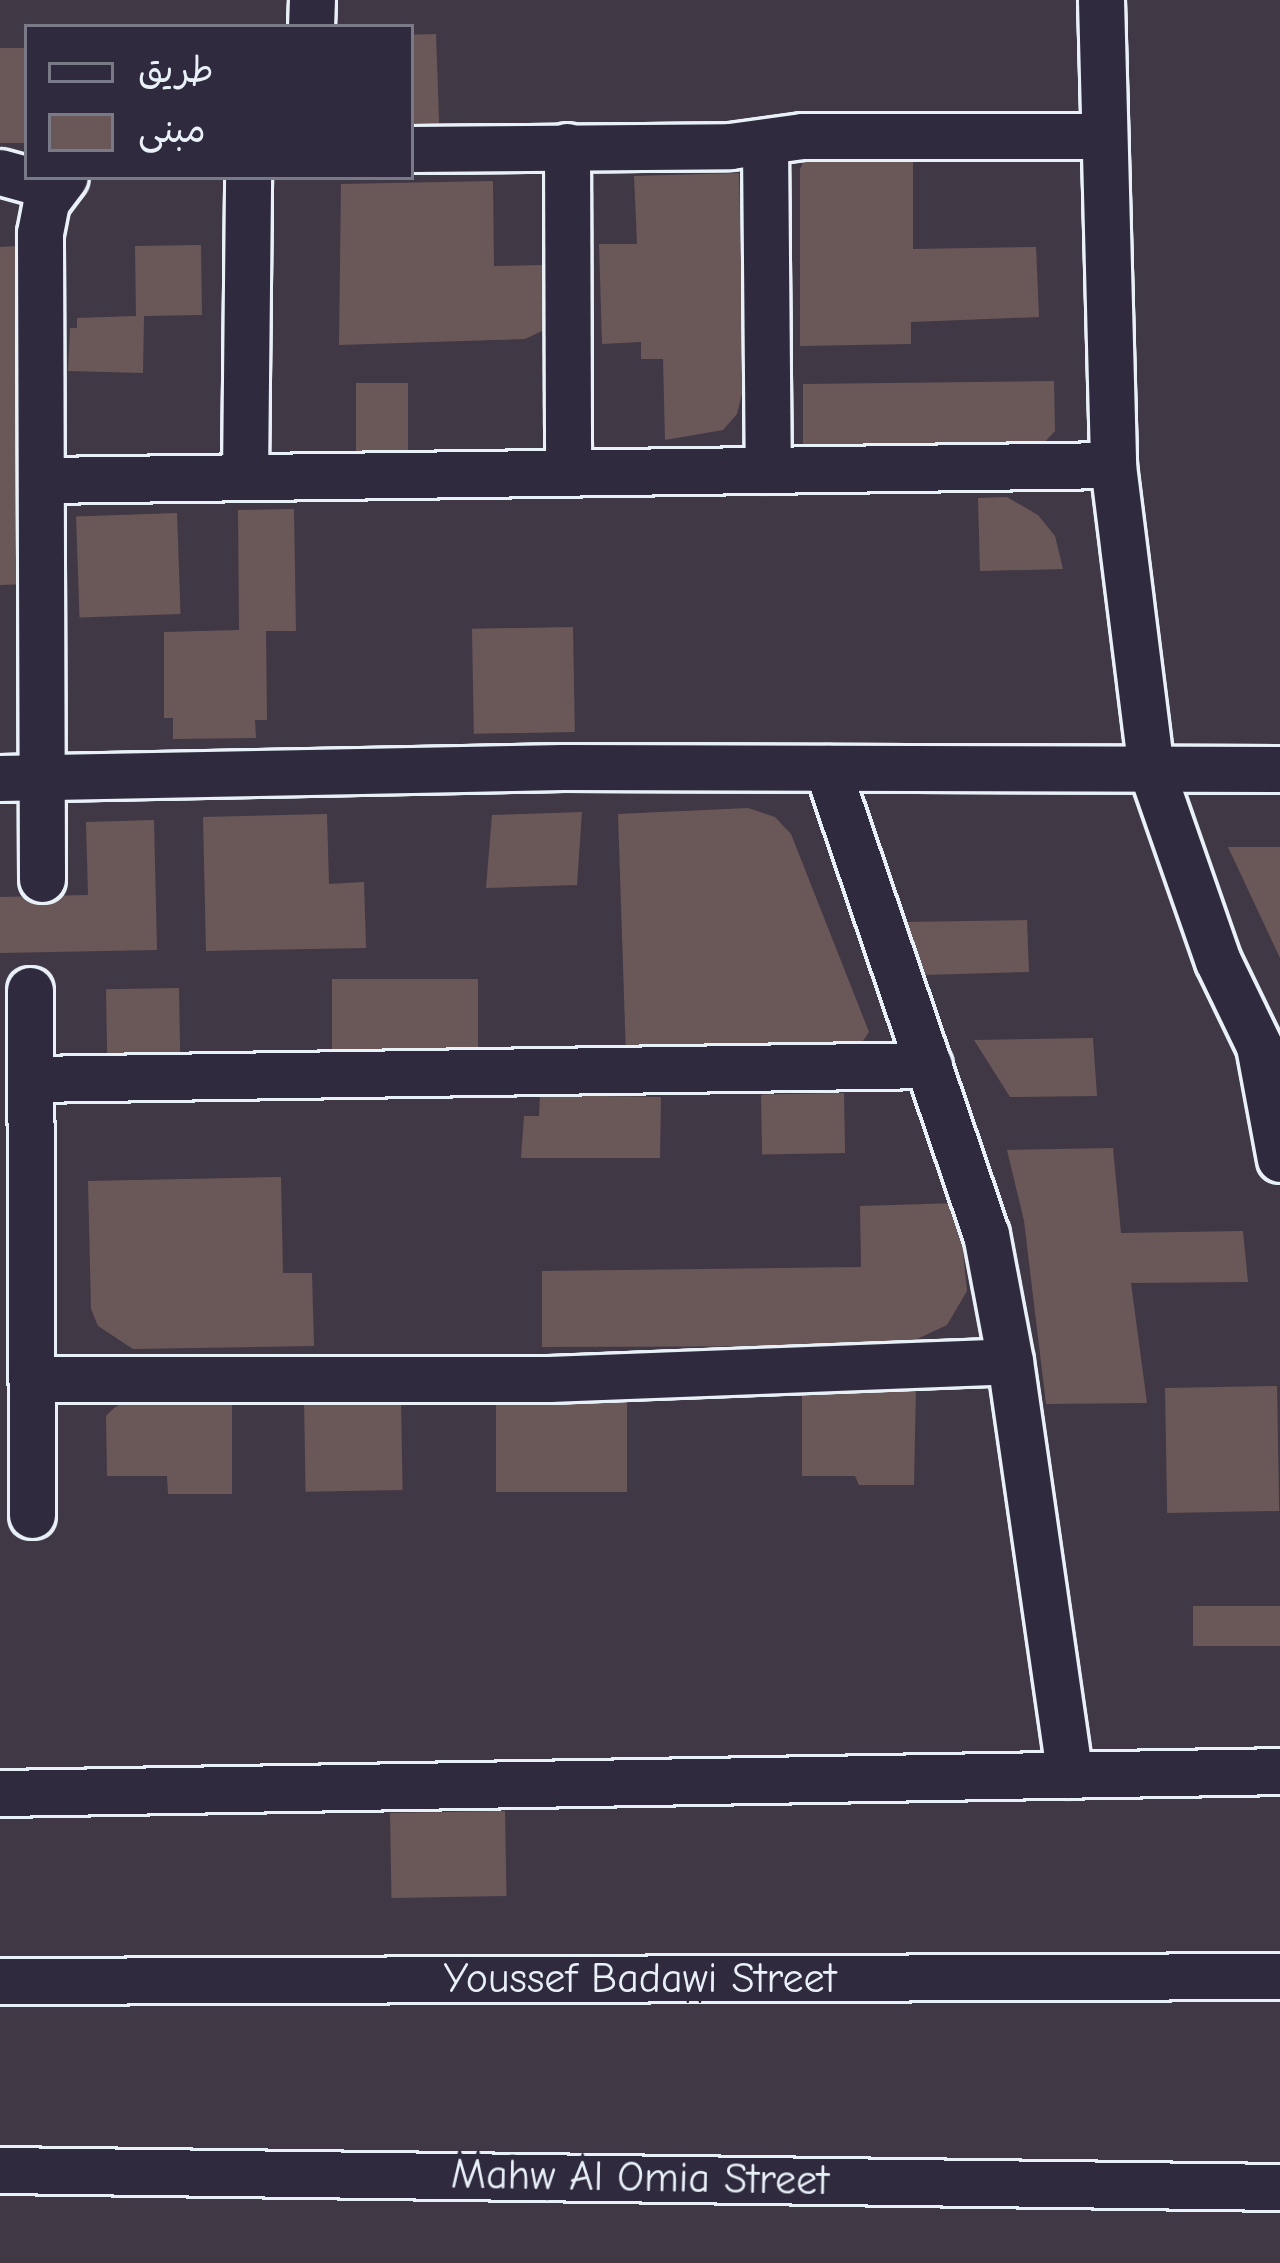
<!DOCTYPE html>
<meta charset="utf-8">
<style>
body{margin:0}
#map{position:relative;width:1280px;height:2263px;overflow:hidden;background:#413845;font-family:"Comic Neue","Playpen Sans Arabic",sans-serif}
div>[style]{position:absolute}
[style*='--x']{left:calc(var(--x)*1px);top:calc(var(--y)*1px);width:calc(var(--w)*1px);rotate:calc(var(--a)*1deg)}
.building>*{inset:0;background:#6a5858;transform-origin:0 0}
.roads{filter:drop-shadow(3px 0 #e8f1f8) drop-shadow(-3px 0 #e8f1f8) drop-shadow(0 3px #e8f1f8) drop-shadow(0 -3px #e8f1f8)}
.minor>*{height:45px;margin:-22.5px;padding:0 22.5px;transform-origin:22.5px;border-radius:22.5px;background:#2f2a3d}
span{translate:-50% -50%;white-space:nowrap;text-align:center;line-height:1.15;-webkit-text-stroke:10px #2f2a3d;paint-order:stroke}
.street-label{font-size:42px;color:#e8f1f8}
.legend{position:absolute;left:24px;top:24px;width:390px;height:156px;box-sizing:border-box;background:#2f2a3d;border:3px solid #797a88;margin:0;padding:15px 21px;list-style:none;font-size:36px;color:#e8f1f8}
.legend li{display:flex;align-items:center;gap:24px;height:60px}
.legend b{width:60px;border:3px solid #797a88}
</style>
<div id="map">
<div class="building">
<div style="left:436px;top:34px;width:102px;height:25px;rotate:88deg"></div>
<div style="left:27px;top:48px;width:95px;height:27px;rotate:90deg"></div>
<div style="clip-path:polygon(913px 140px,913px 249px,1036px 247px,1039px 317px,911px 322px,911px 344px,800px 346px,800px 169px,807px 154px)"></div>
<div style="clip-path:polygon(739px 173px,744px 385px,737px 414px,723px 430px,665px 440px,663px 359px,641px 359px,641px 342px,602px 344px,599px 244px,637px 244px,634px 176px)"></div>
<div style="clip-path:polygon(493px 181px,494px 266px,546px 265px,551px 318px,542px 331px,525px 339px,339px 345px,341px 184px)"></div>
<div style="clip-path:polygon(201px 245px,202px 315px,144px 316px,143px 373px,68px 371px,70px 328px,77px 328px,77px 318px,136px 316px,135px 246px)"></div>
<div style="clip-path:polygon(19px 246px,26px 584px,0 585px,0 247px)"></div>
<div style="clip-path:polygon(1054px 381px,1055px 431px,1043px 444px,803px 446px,803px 384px)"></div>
<div style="left:408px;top:383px;width:68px;height:52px;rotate:90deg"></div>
<div style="clip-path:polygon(1007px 497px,1038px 515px,1055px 536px,1063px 569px,980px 571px,978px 498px)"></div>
<div style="clip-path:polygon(294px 509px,296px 631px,266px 631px,267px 720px,255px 720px,256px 738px,173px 739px,173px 718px,164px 718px,164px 632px,239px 630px,238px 510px)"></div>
<div style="left:177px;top:513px;width:101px;height:101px;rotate:88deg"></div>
<div style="left:573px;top:627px;width:105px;height:101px;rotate:89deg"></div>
<div style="clip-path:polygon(748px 808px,775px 817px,791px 834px,869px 1032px,859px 1047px,626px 1056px,618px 814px)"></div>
<div style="clip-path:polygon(582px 812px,577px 885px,486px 888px,492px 815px)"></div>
<div style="clip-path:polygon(327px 814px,329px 884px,364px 882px,366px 948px,206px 951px,203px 817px)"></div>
<div style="clip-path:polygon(154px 820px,157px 950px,0 953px,0 897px,88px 895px,86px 822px)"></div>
<div style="clip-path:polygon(1228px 847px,1280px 847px,1280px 958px)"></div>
<div style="clip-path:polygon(1027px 920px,1029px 972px,924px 975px,903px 922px)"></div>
<div style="left:478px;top:979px;width:72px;height:146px;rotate:90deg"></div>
<div style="left:179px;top:988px;width:73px;height:73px;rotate:89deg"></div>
<div style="clip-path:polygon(1093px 1038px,1097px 1096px,1010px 1097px,974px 1040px)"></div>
<div style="left:844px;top:1093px;width:60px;height:83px;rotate:89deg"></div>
<div style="clip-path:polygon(540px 1095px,661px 1097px,660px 1158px,521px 1158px,524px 1116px,539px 1116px)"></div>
<div style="clip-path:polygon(1113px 1148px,1121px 1233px,1243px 1231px,1248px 1282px,1131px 1283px,1147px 1403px,1046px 1404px,1024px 1221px,1007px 1150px)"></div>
<div style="clip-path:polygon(281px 1177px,283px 1273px,312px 1273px,314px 1346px,133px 1349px,98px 1326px,91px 1309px,88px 1181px)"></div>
<div style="clip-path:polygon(958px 1203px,967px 1291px,947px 1325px,915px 1340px,880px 1346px,542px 1347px,542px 1271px,861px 1267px,860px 1206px)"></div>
<div style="clip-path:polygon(802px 1384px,916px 1386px,914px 1485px,859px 1485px,855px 1476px,802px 1476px)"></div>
<div style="left:1277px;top:1386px;width:125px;height:112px;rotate:89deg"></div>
<div style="left:496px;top:1396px;width:131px;height:96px"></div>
<div style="left:401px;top:1399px;width:91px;height:97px;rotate:89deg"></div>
<div style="clip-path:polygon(232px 1400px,232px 1494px,168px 1494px,167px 1476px,107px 1476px,106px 1416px,114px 1408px,126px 1401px)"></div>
<div style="left:1280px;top:1606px;width:40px;height:87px;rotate:90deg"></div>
<div style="left:505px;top:1811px;width:85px;height:115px;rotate:89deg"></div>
</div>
<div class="roads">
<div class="minor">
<div style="--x:1101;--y:0;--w:465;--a:88.5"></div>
<div style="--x:1113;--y:465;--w:306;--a:82.9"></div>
<div style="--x:1151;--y:769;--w:203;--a:70.8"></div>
<div style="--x:1218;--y:961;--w:94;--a:64.2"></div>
<div style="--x:1259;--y:1046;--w:115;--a:79.5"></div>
<div style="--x:311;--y:27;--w:27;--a:-88"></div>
<div style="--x:765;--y:144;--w:326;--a:89.5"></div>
<div style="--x:567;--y:146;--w:323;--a:89.8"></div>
<div style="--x:411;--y:149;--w:319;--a:-0.5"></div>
<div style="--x:730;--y:146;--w:73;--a:-7.9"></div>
<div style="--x:802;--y:136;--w:301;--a:0"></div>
<div style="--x:0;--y:172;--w:57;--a:15.3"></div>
<div style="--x:245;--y:476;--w:299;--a:-89.4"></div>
<div style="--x:43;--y:480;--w:1070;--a:-0.8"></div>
<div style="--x:827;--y:768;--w:492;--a:71.2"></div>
<div style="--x:986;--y:1234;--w:129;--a:79.3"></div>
<div style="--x:1010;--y:1361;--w:418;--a:81.8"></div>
<div style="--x:0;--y:778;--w:563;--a:-1.12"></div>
<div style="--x:563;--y:767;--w:717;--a:0.16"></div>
<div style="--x:42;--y:879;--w:646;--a:-90.18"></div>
<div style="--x:40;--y:233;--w:32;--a:-79"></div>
<div style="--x:46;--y:202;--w:31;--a:-53"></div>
<div style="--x:30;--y:990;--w:525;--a:89.78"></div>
<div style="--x:31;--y:1079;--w:898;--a:-0.89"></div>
<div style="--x:32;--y:1379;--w:517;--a:0"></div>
<div style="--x:549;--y:1379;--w:461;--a:-2.2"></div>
<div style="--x:0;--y:1793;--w:1280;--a:-0.98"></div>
<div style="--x:0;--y:1981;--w:1280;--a:-0.22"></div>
<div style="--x:0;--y:2170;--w:1280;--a:0.76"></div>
</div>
</div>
<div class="street-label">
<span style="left:640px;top:1979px">Youssef Badawi Street</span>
<span style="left:640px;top:2178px;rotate:1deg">Mahw Al Omia Street</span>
</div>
<ul class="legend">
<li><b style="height:15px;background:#2f2a3d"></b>طريق</li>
<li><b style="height:33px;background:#6a5858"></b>مبنى</li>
</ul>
</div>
